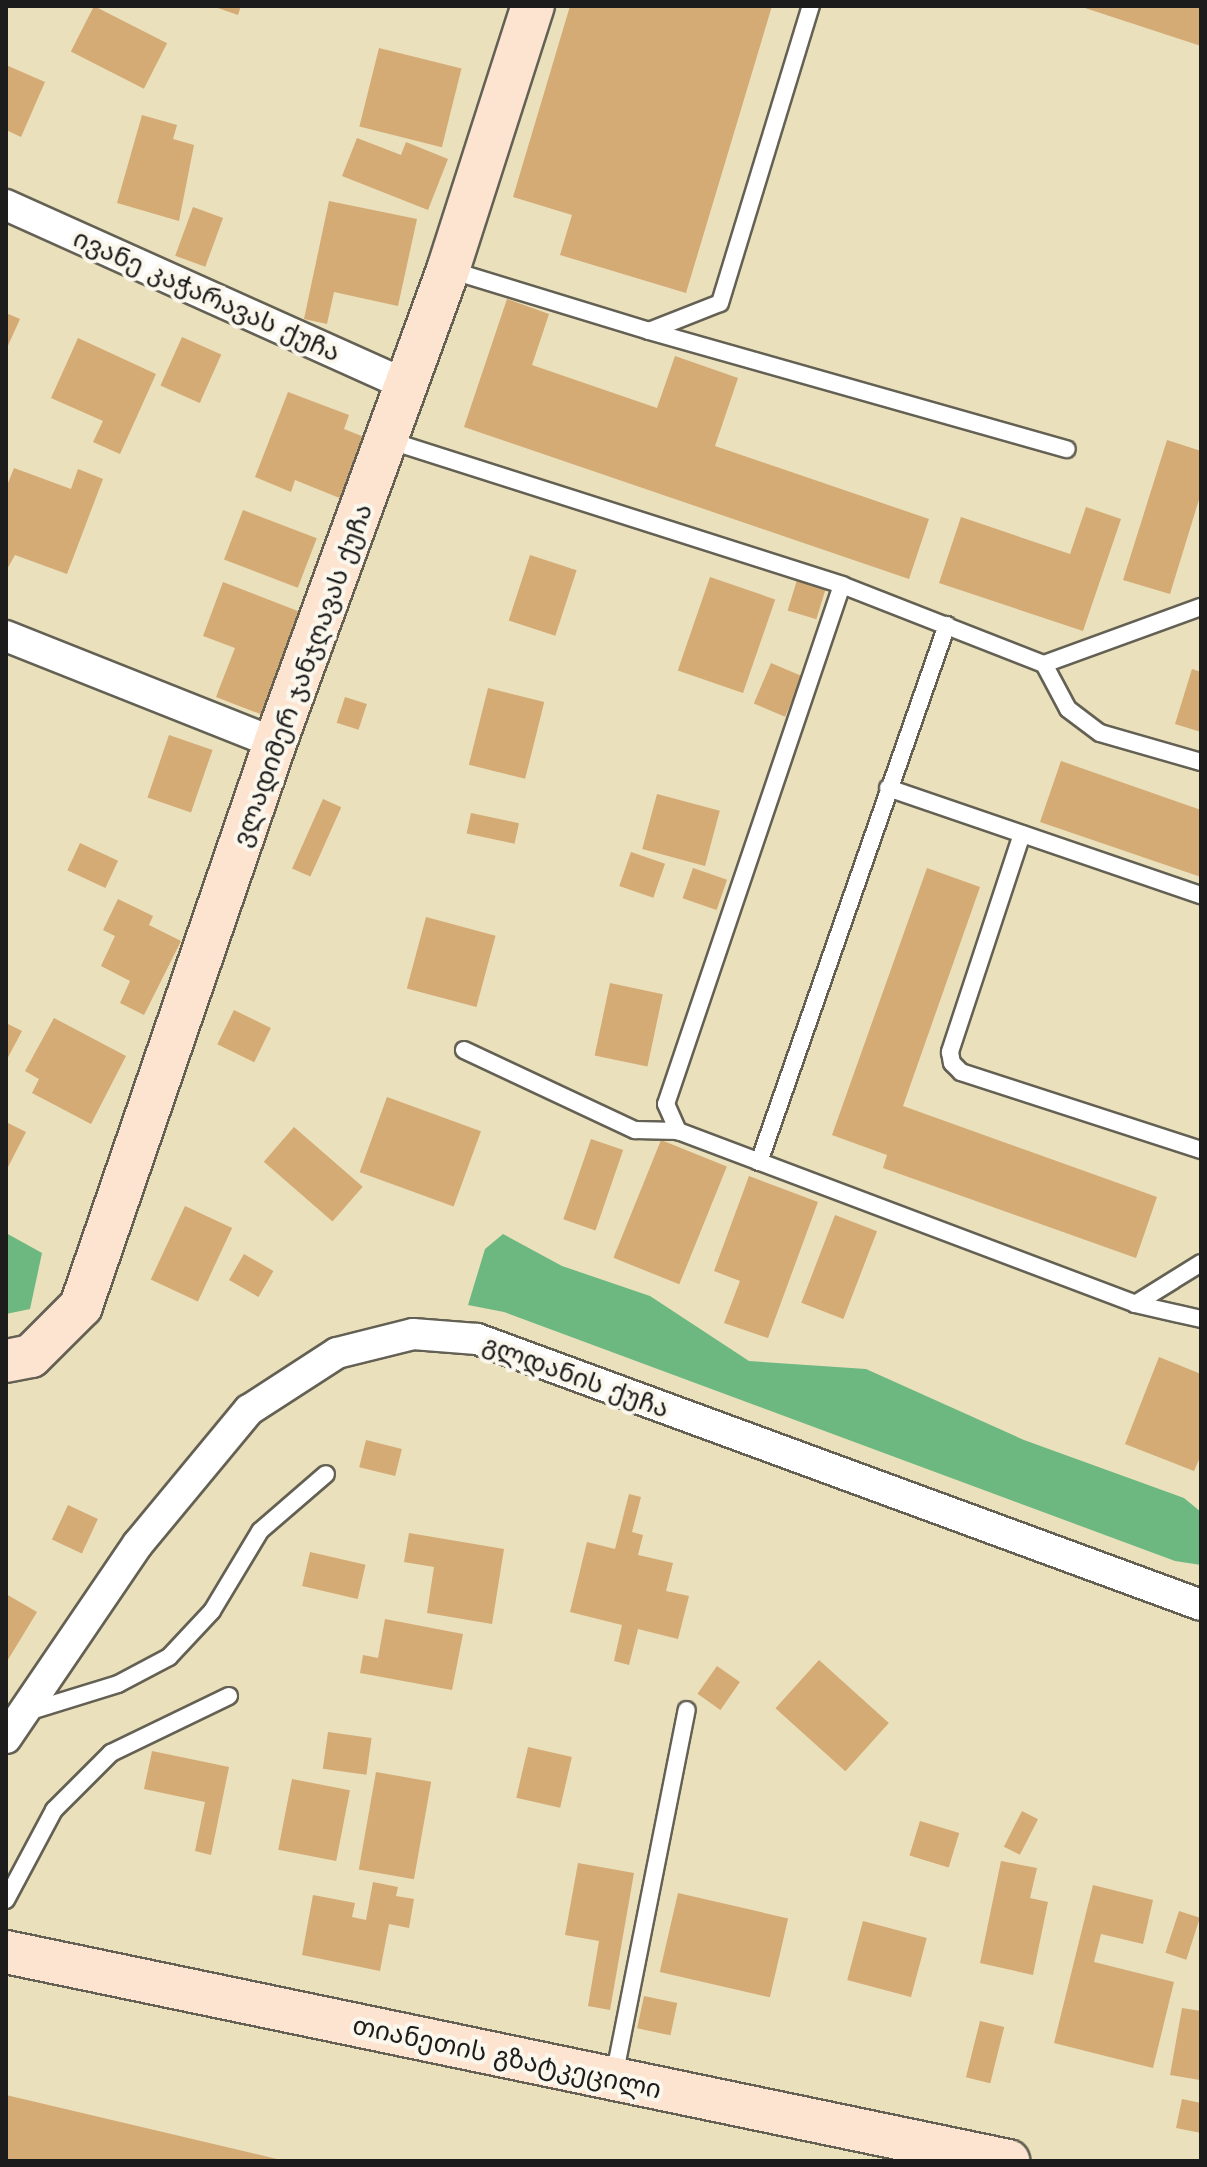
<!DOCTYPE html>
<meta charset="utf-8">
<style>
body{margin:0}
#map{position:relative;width:1207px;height:2167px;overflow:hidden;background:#eae0bc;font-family:Mali,"Noto Sans Georgian",sans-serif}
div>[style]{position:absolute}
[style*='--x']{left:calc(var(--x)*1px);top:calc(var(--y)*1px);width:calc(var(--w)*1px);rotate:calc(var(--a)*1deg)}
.forest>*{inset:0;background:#6db880}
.building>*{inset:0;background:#d4aa75;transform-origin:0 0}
.roads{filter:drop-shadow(2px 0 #646154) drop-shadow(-2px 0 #646154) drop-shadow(0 2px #646154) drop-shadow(0 -2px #646154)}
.lane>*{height:16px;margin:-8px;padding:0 8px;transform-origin:8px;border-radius:8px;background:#fff}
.street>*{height:30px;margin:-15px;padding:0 15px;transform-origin:15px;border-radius:15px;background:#fff}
.secondary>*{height:42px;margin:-21px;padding:0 21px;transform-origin:21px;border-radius:21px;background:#fde4d1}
span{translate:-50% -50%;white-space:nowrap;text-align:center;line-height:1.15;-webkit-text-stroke:8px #fbf7ec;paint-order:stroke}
.street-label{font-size:26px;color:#1c1c1c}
.frame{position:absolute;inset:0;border:8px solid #1c1c1c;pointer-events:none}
</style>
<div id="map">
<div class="forest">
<div style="clip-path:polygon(6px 1233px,42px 1253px,30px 1309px,6px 1314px)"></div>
<div style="clip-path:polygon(503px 1234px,562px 1266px,650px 1296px,749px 1361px,866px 1369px,1024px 1440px,1184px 1498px,1201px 1512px,1201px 1565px,1175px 1561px,504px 1312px,468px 1305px,485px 1249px)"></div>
</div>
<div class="building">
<div style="left:94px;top:6px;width:82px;height:51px;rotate:27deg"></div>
<div style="clip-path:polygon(212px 6px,241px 6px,238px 15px)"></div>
<div style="clip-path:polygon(570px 6px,772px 6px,686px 293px,560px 255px,572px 215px,513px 197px)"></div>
<div style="clip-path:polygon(1082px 6px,1201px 6px,1201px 46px,1082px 7px)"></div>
<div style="left:379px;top:48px;width:85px;height:81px;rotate:14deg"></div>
<div style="clip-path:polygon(6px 65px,45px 82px,21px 137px,6px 130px)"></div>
<div style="clip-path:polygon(142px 115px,177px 125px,173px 139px,194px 145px,179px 221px,117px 203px)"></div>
<div style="clip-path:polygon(357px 138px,401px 155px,406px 142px,448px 159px,428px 210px,342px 176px)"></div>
<div style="clip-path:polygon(329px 201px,417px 219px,398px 306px,334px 292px,327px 324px,304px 319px)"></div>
<div style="left:193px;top:207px;width:32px;height:52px;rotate:20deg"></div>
<div style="clip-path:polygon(507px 299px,549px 314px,532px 365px,657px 408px,675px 356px,738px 378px,715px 446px,929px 519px,909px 579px,464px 427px)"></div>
<div style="clip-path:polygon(6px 313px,20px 319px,6px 350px)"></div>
<div style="left:182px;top:337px;width:43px;height:53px;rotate:24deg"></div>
<div style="clip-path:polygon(78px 338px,156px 374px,120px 454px,93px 442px,103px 421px,51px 398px)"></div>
<div style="clip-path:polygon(288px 392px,349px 415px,344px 429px,364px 437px,347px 501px,295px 480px,291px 492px,255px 477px)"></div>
<div style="clip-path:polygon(1167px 440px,1201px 451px,1201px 493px,1170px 594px,1123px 580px)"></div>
<div style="clip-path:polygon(14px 468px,71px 489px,78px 469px,103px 479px,67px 574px,15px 555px,6px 571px,6px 488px)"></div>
<div style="clip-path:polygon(1086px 507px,1121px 519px,1083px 631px,939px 583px,961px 517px,1070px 554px)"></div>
<div style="left:243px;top:510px;width:79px;height:53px;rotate:21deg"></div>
<div style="left:530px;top:555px;width:49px;height:69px;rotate:18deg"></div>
<div style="left:710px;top:577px;width:69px;height:99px;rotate:19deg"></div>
<div style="left:797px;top:580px;width:30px;height:32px;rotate:17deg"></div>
<div style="clip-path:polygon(223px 582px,308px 615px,268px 717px,216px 697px,235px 648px,203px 636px)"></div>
<div style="left:771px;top:663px;width:34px;height:44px;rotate:23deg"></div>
<div style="clip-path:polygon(1192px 669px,1201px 672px,1201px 732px,1175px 724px)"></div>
<div style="left:488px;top:688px;width:58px;height:79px;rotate:14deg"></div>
<div style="left:345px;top:697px;width:23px;height:27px;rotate:18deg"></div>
<div style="left:169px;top:735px;width:46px;height:66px;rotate:19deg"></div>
<div style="clip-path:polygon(1061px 761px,1201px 810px,1201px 877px,1040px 822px)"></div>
<div style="left:657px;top:794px;width:65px;height:57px;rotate:15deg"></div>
<div style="left:323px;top:799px;width:20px;height:76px;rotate:24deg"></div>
<div style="left:471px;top:813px;width:49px;height:21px;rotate:12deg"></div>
<div style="left:80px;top:843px;width:42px;height:30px;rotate:25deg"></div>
<div style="left:631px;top:852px;width:36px;height:36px;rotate:19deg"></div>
<div style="left:693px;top:868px;width:36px;height:32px;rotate:19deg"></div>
<div style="clip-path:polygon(927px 868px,980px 887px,903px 1106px,1157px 1197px,1136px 1258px,883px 1168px,887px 1155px,832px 1135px)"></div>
<div style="clip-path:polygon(118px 899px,153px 916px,149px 925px,181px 941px,144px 1015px,120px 1003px,130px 981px,101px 966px,115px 936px,103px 930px)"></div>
<div style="left:426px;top:917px;width:72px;height:74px;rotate:15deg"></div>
<div style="left:610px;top:983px;width:54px;height:74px;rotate:12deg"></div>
<div style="left:234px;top:1010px;width:41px;height:38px;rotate:26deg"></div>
<div style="clip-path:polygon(54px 1018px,126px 1056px,91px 1124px,32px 1093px,39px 1079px,25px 1071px)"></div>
<div style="clip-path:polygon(6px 1023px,22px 1031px,6px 1061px)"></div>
<div style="left:387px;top:1097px;width:100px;height:80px;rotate:20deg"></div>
<div style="clip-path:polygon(6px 1122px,26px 1132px,6px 1171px)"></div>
<div style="left:294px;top:1127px;width:91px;height:46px;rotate:41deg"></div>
<div style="left:591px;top:1139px;width:34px;height:85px;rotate:19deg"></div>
<div style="left:661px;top:1140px;width:71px;height:127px;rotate:22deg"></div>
<div style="clip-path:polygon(749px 1176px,818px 1202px,768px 1338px,724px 1323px,740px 1281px,714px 1271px)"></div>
<div style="left:185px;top:1206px;width:52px;height:81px;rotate:25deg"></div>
<div style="left:835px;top:1215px;width:45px;height:94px;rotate:21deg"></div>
<div style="left:244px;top:1254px;width:34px;height:30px;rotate:30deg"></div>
<div style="clip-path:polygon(1159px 1357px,1201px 1374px,1201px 1455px,1194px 1471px,1125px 1444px)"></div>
<div style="left:366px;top:1440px;width:37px;height:28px;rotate:14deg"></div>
<div style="clip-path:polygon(629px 1494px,641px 1497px,632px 1532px,643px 1535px,638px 1555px,673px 1563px,666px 1591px,689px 1596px,678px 1639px,638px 1629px,629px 1665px,614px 1661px,622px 1625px,570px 1612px,587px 1542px,615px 1549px)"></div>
<div style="left:68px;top:1505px;width:33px;height:38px;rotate:25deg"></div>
<div style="clip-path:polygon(409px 1533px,504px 1549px,492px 1624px,427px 1613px,434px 1567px,404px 1562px)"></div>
<div style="left:310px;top:1552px;width:57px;height:35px;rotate:13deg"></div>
<div style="clip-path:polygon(6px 1594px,37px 1612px,6px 1663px)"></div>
<div style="clip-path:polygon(385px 1619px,463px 1634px,452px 1690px,360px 1673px,363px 1655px,378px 1658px)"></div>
<div style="left:819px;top:1660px;width:94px;height:65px;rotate:42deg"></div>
<div style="left:717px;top:1666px;width:28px;height:34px;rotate:35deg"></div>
<div style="left:328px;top:1732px;width:44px;height:37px;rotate:8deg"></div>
<div style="left:528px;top:1747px;width:45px;height:52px;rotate:13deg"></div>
<div style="clip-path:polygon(152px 1751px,229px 1767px,211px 1855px,195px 1851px,205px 1802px,144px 1789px)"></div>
<div style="left:376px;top:1772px;width:56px;height:99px;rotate:10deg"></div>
<div style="left:292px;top:1779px;width:59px;height:72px;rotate:11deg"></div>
<div style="left:1022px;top:1811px;width:18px;height:40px;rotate:27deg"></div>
<div style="left:920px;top:1821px;width:41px;height:36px;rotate:17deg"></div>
<div style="clip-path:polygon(1001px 1861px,1037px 1868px,1030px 1898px,1048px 1902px,1033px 1975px,980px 1963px)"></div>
<div style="clip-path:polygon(578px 1863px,634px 1873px,610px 2010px,588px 2006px,599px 1941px,565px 1935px)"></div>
<div style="clip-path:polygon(373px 1882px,398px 1887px,396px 1896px,414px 1899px,409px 1928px,389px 1924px,380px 1971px,302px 1955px,313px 1895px,355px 1903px,352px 1917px,366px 1920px)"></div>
<div style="clip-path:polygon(1093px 1885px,1153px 1900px,1143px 1944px,1101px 1934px,1094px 1962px,1174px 1982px,1153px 2068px,1054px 2043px)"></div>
<div style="left:678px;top:1893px;width:113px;height:81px;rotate:13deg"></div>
<div style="left:1179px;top:1911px;width:22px;height:44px;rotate:18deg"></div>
<div style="left:863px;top:1921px;width:66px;height:61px;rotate:15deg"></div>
<div style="left:644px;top:1996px;width:34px;height:33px;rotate:12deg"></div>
<div style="clip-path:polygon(1182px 2008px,1201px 2011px,1200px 2080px,1170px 2075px)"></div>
<div style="left:980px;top:2021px;width:25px;height:58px;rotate:14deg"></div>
<div style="clip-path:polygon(6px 2095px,281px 2160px,281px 2161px,6px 2161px)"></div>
<div style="clip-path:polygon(1182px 2099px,1201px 2103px,1201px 2133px,1176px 2128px)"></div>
</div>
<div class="roads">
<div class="lane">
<div style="--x:450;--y:270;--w:208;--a:17"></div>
<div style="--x:649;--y:331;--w:76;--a:-21.5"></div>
<div style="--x:720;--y:303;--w:311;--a:-73"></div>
<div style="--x:649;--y:331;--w:434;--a:15.8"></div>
<div style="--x:388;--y:440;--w:477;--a:17.7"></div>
<div style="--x:842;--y:585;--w:217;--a:21.4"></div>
<div style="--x:1044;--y:664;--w:51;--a:61.9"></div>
<div style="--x:1068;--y:709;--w:40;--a:37"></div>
<div style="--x:1100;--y:733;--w:105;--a:16"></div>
<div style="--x:842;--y:585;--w:548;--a:108.73"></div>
<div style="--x:666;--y:1104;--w:30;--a:66"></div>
<div style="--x:678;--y:1131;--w:489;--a:20.7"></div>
<div style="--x:1135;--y:1304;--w:78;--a:-31.8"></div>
<div style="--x:1044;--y:664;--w:167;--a:-20"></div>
<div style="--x:888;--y:788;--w:331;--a:18.9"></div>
<div style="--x:1022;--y:834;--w:230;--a:108.3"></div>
<div style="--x:950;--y:1052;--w:11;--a:80"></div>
<div style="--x:952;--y:1063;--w:13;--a:45"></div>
<div style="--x:961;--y:1072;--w:252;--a:18"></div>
<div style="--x:464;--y:1050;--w:189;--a:25.1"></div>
<div style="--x:635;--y:1130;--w:43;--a:1.3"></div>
<div style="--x:759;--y:1162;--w:569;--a:-70.71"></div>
<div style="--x:1135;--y:1304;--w:68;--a:12.8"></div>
<div style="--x:24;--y:1713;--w:98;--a:-17.1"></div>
<div style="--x:118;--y:1684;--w:58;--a:-27.9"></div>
<div style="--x:169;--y:1657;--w:63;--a:-46.9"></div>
<div style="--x:212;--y:1611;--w:93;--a:-59"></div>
<div style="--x:260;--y:1531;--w:87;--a:-40.8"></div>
<div style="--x:6;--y:1900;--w:102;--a:-61.9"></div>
<div style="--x:54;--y:1810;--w:81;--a:-45"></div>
<div style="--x:111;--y:1753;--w:131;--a:-25.8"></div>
<div style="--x:614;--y:2077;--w:374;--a:-78.8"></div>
</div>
<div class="street">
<div style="--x:6;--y:205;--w:440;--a:24.2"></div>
<div style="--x:6;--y:636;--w:289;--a:21.7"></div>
<div style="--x:6;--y:1738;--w:235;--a:-55.8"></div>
<div style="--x:138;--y:1544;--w:174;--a:-50.4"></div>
<div style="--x:249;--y:1410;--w:105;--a:-32.9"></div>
<div style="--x:337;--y:1353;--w:78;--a:-14"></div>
<div style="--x:413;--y:1334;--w:64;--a:4.5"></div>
<div style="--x:477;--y:1339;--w:771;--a:20.17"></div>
</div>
<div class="secondary">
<div style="--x:6;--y:1361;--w:25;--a:-11"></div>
<div style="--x:31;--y:1356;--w:71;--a:-45"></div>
<div style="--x:81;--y:1306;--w:595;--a:-70.99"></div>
<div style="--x:275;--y:743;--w:504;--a:-69.91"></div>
<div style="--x:448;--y:270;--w:277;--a:-72.2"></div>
<div style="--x:6;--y:1952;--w:1024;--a:11.78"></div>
</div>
</div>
<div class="street-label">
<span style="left:207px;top:295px;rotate:24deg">ივანე კაჭარავას ქუჩა</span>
<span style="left:302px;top:675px;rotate:-70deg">ვლადიმერ ჯანჯღავას ქუჩა</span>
<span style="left:576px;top:1376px;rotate:20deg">გლდანის ქუჩა</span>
<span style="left:507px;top:2057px;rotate:12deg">თიანეთის გზატკეცილი</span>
</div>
<div class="frame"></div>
</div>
